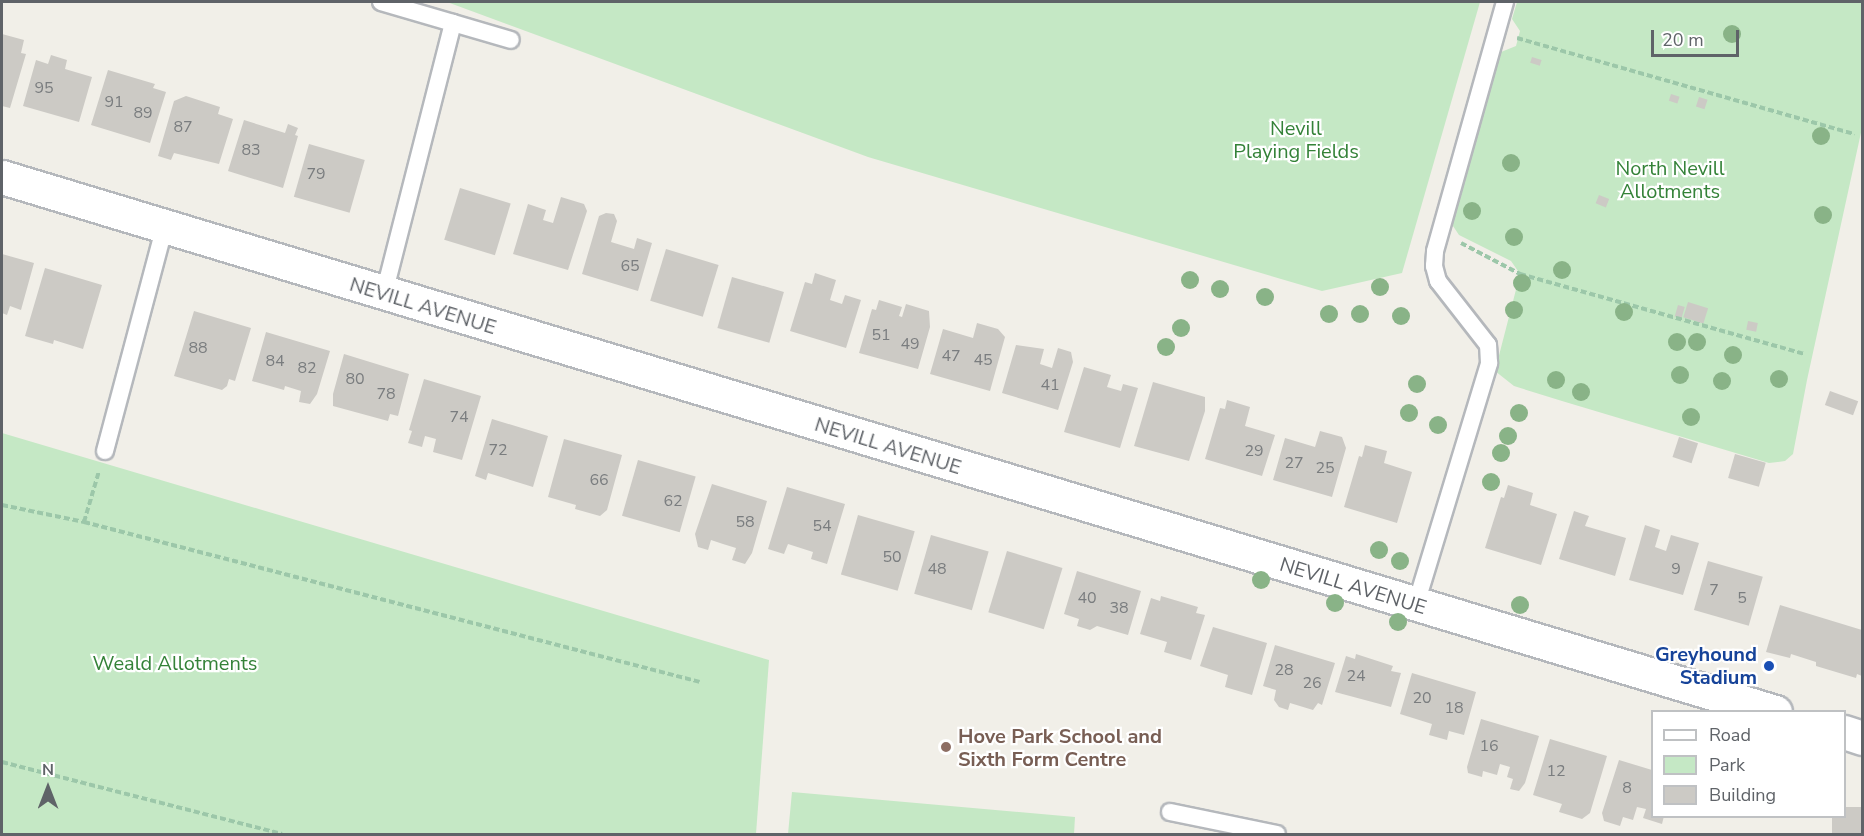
<!DOCTYPE html>
<style>
body{margin:0}
#map{position:relative;width:1864px;height:836px;overflow:hidden;background:#f1efe8;font-family:"Nunito Sans",sans-serif}
div>[style]{position:absolute}
[style*='--x']{left:calc(var(--x)*1px);top:calc(var(--y)*1px);width:calc(var(--w)*1px);rotate:calc(var(--a)*1deg)}
.green>*{inset:0;background:#c5e8c5}
.building>*{inset:0;background:#cccac5;transform-origin:0 0}
.path>*{height:4px;margin-top:-2px;transform-origin:0;background:repeating-linear-gradient(90deg,#9cc7a9 0 6px,transparent 0 9px)}
.roads{filter:drop-shadow(2px 0 #b5b8bc) drop-shadow(-2px 0 #b5b8bc) drop-shadow(0 2px #b5b8bc) drop-shadow(0 -2px #b5b8bc)}
.lane>*{height:16px;margin:-8px;padding:0 8px;transform-origin:8px;border-radius:8px;background:#fff}
.street>*{height:33px;margin:-16.5px;padding:0 16.5px;transform-origin:16.5px;border-radius:16.5px;background:#fff}
.trees>*{width:18px;height:18px;margin:-9px;border-radius:50%;background:#89b387}
.dots>*{width:16px;height:16px;translate:-50% -50%;box-sizing:border-box;border:3px solid #fff;border-radius:50%}
span{translate:-50% -50%;white-space:nowrap;text-align:center;line-height:1.15;-webkit-text-stroke:4.5px #fff;paint-order:stroke}
.number-label{font-size:16px;color:#7a7d7f}
.number-label span{-webkit-text-stroke-width:0}
.park-label{font-size:20px;color:#348238}
.street-label{font-size:20px;color:#5f6368}
.transit-label{font-size:20px;color:#164399;font-weight:700}
.right{translate:-100% -50%;text-align:right}
.education-label{font-size:20px;color:#785e54;font-weight:700}
.left{translate:0 -50%;text-align:left}
.frame{position:absolute;inset:0;border:3px solid #5f6368;pointer-events:none}
.legend{position:absolute;left:1651px;top:710px;width:195px;height:108px;box-sizing:border-box;background:#fff;border:2px solid #bfc1c3;margin:0;padding:8px 10px;list-style:none;font-size:18px;color:#5f6368}
.legend li{display:flex;align-items:center;gap:12px;height:30px}
.legend b{width:30px;border:2px solid #bfc1c3}
.north{position:absolute;left:18px;top:758px;width:60px;height:60px;-webkit-text-stroke:4px #fff;paint-order:stroke;rotate:0deg;font-size:16px;font-weight:700;line-height:24px;text-align:center;color:#5f6368}
.north::after{content:'';display:block;margin:auto;width:21px;height:27px;background:#5f6368;clip-path:polygon(50% 0,100% 100%,50% 72%,0 100%)}
.scale{position:absolute;left:1651px;top:30px;width:88px;height:27px;box-sizing:border-box;border:3px solid #5f6368;border-top:0;padding-left:8px;font-size:18px;line-height:21px;white-space:nowrap;color:#5f6368;-webkit-text-stroke:4px #fff;paint-order:stroke}
</style>
<div id="map">
<div class="green">
<div style="clip-path:polygon(447px 2px,1480px 2px,1402px 273px,1322px 291px,868px 157px)"></div>
<div style="clip-path:polygon(1517px 2px,1862px 2px,1862px 128px,1807px 380px,1793px 454px,1785px 461px,1769px 463px,1562px 401px,1514px 386px,1495px 371px,1520px 274px,1511px 261px,1459px 235px,1451px 223px,1501px 52px,1516px 46px,1520px 31px,1512px 19px)"></div>
<div style="clip-path:polygon(2px 433px,769px 660px,756px 834px,2px 834px)"></div>
<div style="clip-path:polygon(792px 792px,1075px 817px,1074px 834px,788px 834px)"></div>
</div>
<div class="building">
<div style="clip-path:polygon(2px 34px,24px 40px,21px 53px,26px 54px,10px 108px,2px 106px)"></div>
<div style="clip-path:polygon(51px 55px,67px 60px,65px 69px,92px 77px,79px 122px,23px 106px,36px 60px,48px 64px)"></div>
<div style="left:1532px;top:57px;width:10px;height:6px;rotate:17deg"></div>
<div style="clip-path:polygon(108px 70px,155px 84px,153px 88px,166px 92px,150px 143px,91px 125px)"></div>
<div style="left:1671px;top:94px;width:9px;height:7px;rotate:18deg"></div>
<div style="clip-path:polygon(186px 96px,220px 107px,218px 114px,233px 119px,219px 164px,174px 153px,171px 160px,158px 156px,174px 101px)"></div>
<div style="left:1699px;top:97px;width:9px;height:10px;rotate:18deg"></div>
<div style="clip-path:polygon(244px 120px,285px 133px,288px 124px,298px 128px,295px 135px,298px 136px,283px 188px,228px 171px)"></div>
<div style="left:309px;top:144px;width:58px;height:55px;rotate:16deg"></div>
<div style="left:460px;top:188px;width:53px;height:54px;rotate:17deg"></div>
<div style="left:1599px;top:195px;width:11px;height:9px;rotate:22deg"></div>
<div style="clip-path:polygon(561px 197px,584px 204px,587px 211px,568px 270px,513px 254px,528px 204px,546px 210px,543px 220px,553px 223px)"></div>
<div style="clip-path:polygon(606px 213px,614px 214px,617px 221px,611px 242px,634px 249px,637px 238px,652px 243px,638px 291px,582px 274px,599px 216px)"></div>
<div style="left:666px;top:249px;width:55px;height:54px;rotate:17deg"></div>
<div style="clip-path:polygon(2px 254px,34px 263px,21px 310px,10px 306px,7px 315px,2px 313px)"></div>
<div style="clip-path:polygon(45px 268px,102px 285px,83px 349px,54px 340px,53px 344px,25px 336px)"></div>
<div style="clip-path:polygon(815px 273px,836px 280px,830px 300px,842px 304px,845px 295px,861px 300px,846px 348px,790px 331px,805px 282px,812px 284px)"></div>
<div style="left:732px;top:277px;width:54px;height:53px;rotate:16deg"></div>
<div style="clip-path:polygon(879px 300px,902px 307px,899px 316px,902px 317px,906px 304px,929px 311px,930px 327px,918px 369px,859px 353px,872px 309px,876px 310px)"></div>
<div style="left:1688px;top:302px;width:21px;height:16px;rotate:17deg"></div>
<div style="left:1678px;top:305px;width:7px;height:12px;rotate:16deg"></div>
<div style="clip-path:polygon(194px 311px,251px 328px,235px 381px,229px 379px,227px 386px,222px 390px,174px 376px)"></div>
<div style="left:1748px;top:321px;width:10px;height:9px;rotate:11deg"></div>
<div style="clip-path:polygon(977px 323px,998px 329px,1005px 337px,990px 391px,930px 374px,943px 329px,973px 338px)"></div>
<div style="clip-path:polygon(266px 332px,330px 351px,317px 394px,310px 404px,299px 402px,301px 391px,285px 386px,284px 390px,252px 381px)"></div>
<div style="clip-path:polygon(1016px 345px,1044px 349px,1040px 364px,1052px 368px,1058px 348px,1071px 352px,1073px 362px,1058px 410px,1002px 393px)"></div>
<div style="clip-path:polygon(344px 354px,409px 374px,398px 416px,390px 414px,388px 421px,333px 406px,333px 394px)"></div>
<div style="clip-path:polygon(1084px 367px,1111px 375px,1107px 387px,1121px 391px,1123px 384px,1138px 388px,1120px 448px,1064px 432px)"></div>
<div style="clip-path:polygon(424px 379px,481px 396px,462px 460px,433px 452px,436px 439px,425px 436px,422px 447px,408px 443px,412px 431px,409px 430px)"></div>
<div style="clip-path:polygon(1153px 382px,1205px 397px,1205px 411px,1189px 461px,1134px 446px)"></div>
<div style="left:1830px;top:391px;width:30px;height:15px;rotate:20deg"></div>
<div style="clip-path:polygon(1227px 400px,1250px 407px,1245px 426px,1275px 435px,1262px 476px,1205px 459px,1220px 408px,1225px 409px)"></div>
<div style="clip-path:polygon(492px 419px,548px 436px,533px 487px,488px 473px,486px 480px,475px 476px)"></div>
<div style="clip-path:polygon(1320px 431px,1342px 437px,1346px 448px,1332px 497px,1273px 480px,1285px 438px,1315px 447px)"></div>
<div style="left:1679px;top:437px;width:20px;height:21px;rotate:18deg"></div>
<div style="clip-path:polygon(564px 439px,622px 455px,607px 510px,600px 516px,575px 509px,576px 505px,548px 497px)"></div>
<div style="clip-path:polygon(1365px 445px,1387px 451px,1384px 463px,1412px 472px,1397px 523px,1344px 507px,1359px 456px,1362px 457px)"></div>
<div style="left:1735px;top:454px;width:32px;height:25px;rotate:16deg"></div>
<div style="left:638px;top:460px;width:60px;height:58px;rotate:16deg"></div>
<div style="clip-path:polygon(712px 484px,767px 501px,752px 553px,745px 564px,732px 560px,736px 548px,723px 544px,711px 540px,708px 550px,698px 547px,695px 534px)"></div>
<div style="clip-path:polygon(1508px 485px,1533px 493px,1530px 505px,1557px 514px,1541px 565px,1485px 548px,1501px 497px,1504px 498px)"></div>
<div style="clip-path:polygon(787px 487px,845px 504px,827px 564px,811px 559px,813px 552px,788px 544px,784px 554px,768px 549px)"></div>
<div style="clip-path:polygon(1574px 511px,1589px 516px,1585px 526px,1626px 538px,1615px 576px,1559px 559px)"></div>
<div style="left:858px;top:515px;width:59px;height:62px;rotate:16deg"></div>
<div style="clip-path:polygon(1645px 525px,1660px 530px,1655px 547px,1666px 551px,1671px 535px,1699px 543px,1683px 595px,1629px 580px)"></div>
<div style="left:931px;top:535px;width:60px;height:61px;rotate:16deg"></div>
<div style="left:1007px;top:551px;width:58px;height:64px;rotate:17deg"></div>
<div style="left:1708px;top:561px;width:57px;height:51px;rotate:16deg"></div>
<div style="clip-path:polygon(1077px 571px,1141px 591px,1128px 635px,1097px 626px,1090px 630px,1077px 626px,1079px 619px,1064px 614px)"></div>
<div style="clip-path:polygon(1161px 596px,1198px 607px,1196px 613px,1205px 615px,1191px 660px,1164px 652px,1167px 642px,1140px 634px,1151px 598px,1160px 601px)"></div>
<div style="clip-path:polygon(1780px 605px,1862px 630px,1862px 676px,1857px 674px,1856px 678px,1816px 666px,1816px 662px,1791px 654px,1790px 658px,1766px 652px)"></div>
<div style="clip-path:polygon(1213px 627px,1267px 643px,1252px 695px,1225px 687px,1228px 675px,1200px 666px)"></div>
<div style="clip-path:polygon(1275px 645px,1335px 663px,1322px 705px,1318px 703px,1313px 710px,1290px 703px,1288px 710px,1279px 707px,1274px 700px,1276px 690px,1263px 686px)"></div>
<div style="clip-path:polygon(1356px 654px,1393px 666px,1391px 671px,1401px 673px,1391px 707px,1335px 692px,1346px 656px,1355px 659px)"></div>
<div style="clip-path:polygon(1412px 673px,1476px 692px,1464px 735px,1449px 731px,1447px 740px,1429px 735px,1432px 724px,1400px 714px)"></div>
<div style="clip-path:polygon(1481px 719px,1539px 736px,1525px 783px,1519px 791px,1510px 789px,1513px 779px,1507px 777px,1510px 767px,1500px 764px,1497px 775px,1483px 771px,1482px 777px,1468px 773px,1467px 767px)"></div>
<div style="clip-path:polygon(1550px 739px,1607px 756px,1590px 813px,1582px 819px,1559px 812px,1562px 804px,1533px 795px)"></div>
<div style="clip-path:polygon(1619px 760px,1652px 770px,1652px 816px,1664px 816px,1662px 824px,1643px 818px,1646px 809px,1637px 807px,1633px 820px,1623px 817px,1620px 826px,1604px 821px,1602px 813px)"></div>
<div style="clip-path:polygon(1845px 807px,1862px 807px,1862px 834px,1832px 834px,1832px 816px,1844px 816px)"></div>
</div>
<div class="path">
<div style="--x:1517;--y:38;--w:351;--a:15.9"></div>
<div style="--x:1461;--y:243;--w:67;--a:27.7"></div>
<div style="--x:1520;--y:274;--w:295;--a:15.7"></div>
<div style="--x:2;--y:505;--w:84;--a:11.7"></div>
<div style="--x:84;--y:522;--w:53;--a:-73.6"></div>
<div style="--x:84;--y:522;--w:636;--a:14.56"></div>
<div style="--x:2;--y:762;--w:289;--a:14.4"></div>
</div>
<div class="roads">
<div class="lane">
<div style="--x:381;--y:2;--w:75;--a:16.3"></div>
<div style="--x:453;--y:23;--w:280;--a:104.3"></div>
<div style="--x:453;--y:23;--w:60;--a:16.3"></div>
<div style="--x:105;--y:451;--w:233;--a:-75.1"></div>
<div style="--x:1416;--y:604;--w:252;--a:-73.1"></div>
<div style="--x:1489;--y:363;--w:18;--a:-93"></div>
<div style="--x:1488;--y:345;--w:81;--a:-128"></div>
<div style="--x:1438;--y:281;--w:16;--a:-105"></div>
<div style="--x:1434;--y:266;--w:15;--a:-86"></div>
<div style="--x:1435;--y:251;--w:259;--a:-74.3"></div>
<div style="--x:1170;--y:812;--w:109;--a:11.6"></div>
</div>
<div class="street">
<div style="--x:2;--y:177;--w:1852;--a:16.79"></div>
<div style="--x:1844;--y:732;--w:19;--a:18"></div>
</div>
</div>
<div class="trees">
<div style="left:1732px;top:34px"></div>
<div style="left:1821px;top:136px"></div>
<div style="left:1511px;top:163px"></div>
<div style="left:1472px;top:211px"></div>
<div style="left:1823px;top:215px"></div>
<div style="left:1514px;top:237px"></div>
<div style="left:1562px;top:270px"></div>
<div style="left:1190px;top:280px"></div>
<div style="left:1522px;top:283px"></div>
<div style="left:1380px;top:287px"></div>
<div style="left:1220px;top:289px"></div>
<div style="left:1265px;top:297px"></div>
<div style="left:1514px;top:310px"></div>
<div style="left:1624px;top:312px"></div>
<div style="left:1329px;top:314px"></div>
<div style="left:1360px;top:314px"></div>
<div style="left:1401px;top:316px"></div>
<div style="left:1181px;top:328px"></div>
<div style="left:1677px;top:342px"></div>
<div style="left:1697px;top:342px"></div>
<div style="left:1166px;top:347px"></div>
<div style="left:1733px;top:355px"></div>
<div style="left:1680px;top:375px"></div>
<div style="left:1779px;top:379px"></div>
<div style="left:1556px;top:380px"></div>
<div style="left:1722px;top:381px"></div>
<div style="left:1417px;top:384px"></div>
<div style="left:1581px;top:392px"></div>
<div style="left:1409px;top:413px"></div>
<div style="left:1519px;top:413px"></div>
<div style="left:1691px;top:417px"></div>
<div style="left:1438px;top:425px"></div>
<div style="left:1508px;top:436px"></div>
<div style="left:1501px;top:453px"></div>
<div style="left:1491px;top:482px"></div>
<div style="left:1379px;top:550px"></div>
<div style="left:1400px;top:561px"></div>
<div style="left:1261px;top:580px"></div>
<div style="left:1335px;top:603px"></div>
<div style="left:1520px;top:605px"></div>
<div style="left:1398px;top:622px"></div>
</div>
<div class="dots">
<div style="left:1769px;top:666px;background:#1a4fb4"></div>
<div style="left:946px;top:747px;background:#8d6e63"></div>
</div>
<div class="number-label">
<span style="left:44px;top:88px">95</span>
<span style="left:114px;top:102px">91</span>
<span style="left:143px;top:113px">89</span>
<span style="left:183px;top:127px">87</span>
<span style="left:251px;top:150px">83</span>
<span style="left:316px;top:174px">79</span>
<span style="left:630px;top:266px">65</span>
<span style="left:881px;top:335px">51</span>
<span style="left:910px;top:344px">49</span>
<span style="left:198px;top:348px">88</span>
<span style="left:951px;top:356px">47</span>
<span style="left:983px;top:360px">45</span>
<span style="left:275px;top:361px">84</span>
<span style="left:307px;top:368px">82</span>
<span style="left:355px;top:379px">80</span>
<span style="left:1050px;top:385px">41</span>
<span style="left:386px;top:394px">78</span>
<span style="left:459px;top:417px">74</span>
<span style="left:498px;top:450px">72</span>
<span style="left:1254px;top:451px">29</span>
<span style="left:1294px;top:463px">27</span>
<span style="left:1325px;top:468px">25</span>
<span style="left:599px;top:480px">66</span>
<span style="left:673px;top:501px">62</span>
<span style="left:745px;top:522px">58</span>
<span style="left:822px;top:526px">54</span>
<span style="left:892px;top:557px">50</span>
<span style="left:937px;top:569px">48</span>
<span style="left:1676px;top:569px">9</span>
<span style="left:1714px;top:590px">7</span>
<span style="left:1087px;top:598px">40</span>
<span style="left:1742px;top:598px">5</span>
<span style="left:1119px;top:608px">38</span>
<span style="left:1284px;top:670px">28</span>
<span style="left:1356px;top:676px">24</span>
<span style="left:1312px;top:683px">26</span>
<span style="left:1422px;top:698px">20</span>
<span style="left:1454px;top:708px">18</span>
<span style="left:1489px;top:746px">16</span>
<span style="left:1556px;top:771px">12</span>
<span style="left:1627px;top:788px">8</span>
</div>
<div class="park-label">
<span style="left:1296px;top:140px">Nevill<br>Playing Fields</span>
<span style="left:1670px;top:180px">North Nevill<br>Allotments</span>
<span style="left:175px;top:663px">Weald Allotments</span>
</div>
<div class="street-label">
<span style="left:423px;top:306px;rotate:17deg">NEVILL AVENUE</span>
<span style="left:888px;top:446px;rotate:17deg">NEVILL AVENUE</span>
<span style="left:1353px;top:586px;rotate:17deg">NEVILL AVENUE</span>
</div>
<div class="transit-label">
<span class="right" style="left:1757px;top:666px">Greyhound<br>Stadium</span>
</div>
<div class="education-label">
<span class="left" style="left:958px;top:748px">Hove Park School and<br>Sixth Form Centre</span>
</div>
<div class="frame"></div>
<ul class="legend">
<li><b style="height:8px;background:#fff"></b>Road</li>
<li><b style="height:16px;background:#c5e8c5"></b>Park</li>
<li><b style="height:16px;background:#cccac5"></b>Building</li>
</ul>
<div class="north">N</div>
<div class="scale">20 m</div>
</div>
